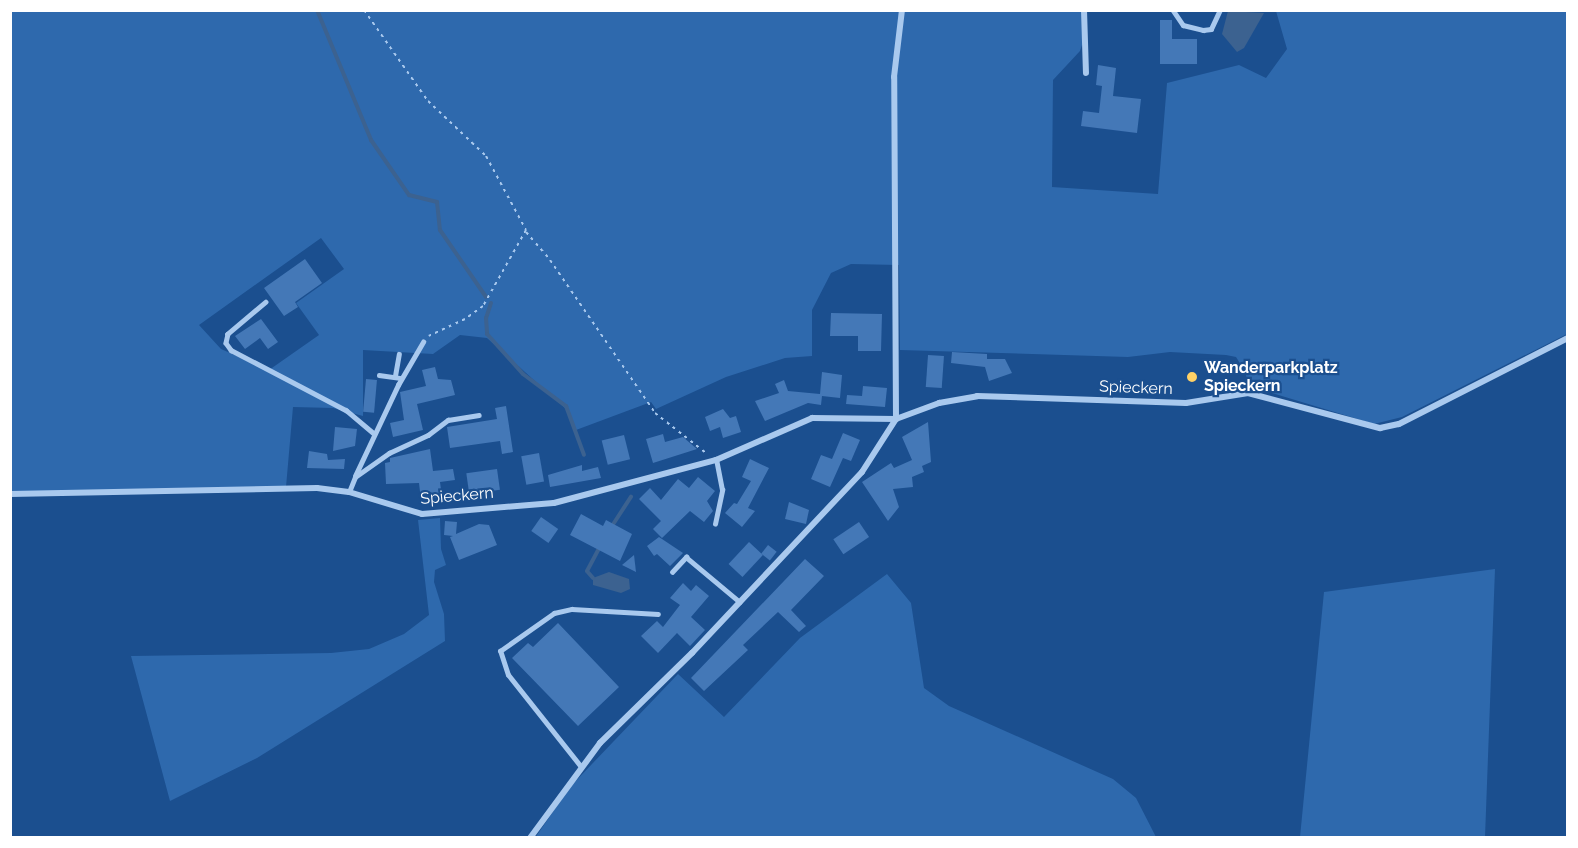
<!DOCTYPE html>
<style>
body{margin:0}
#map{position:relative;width:1578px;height:848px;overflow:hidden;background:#1b4f8f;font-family:Raleway,sans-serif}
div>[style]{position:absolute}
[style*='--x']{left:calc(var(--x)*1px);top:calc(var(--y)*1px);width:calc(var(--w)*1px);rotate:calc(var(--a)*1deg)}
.green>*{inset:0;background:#2e69ad}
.water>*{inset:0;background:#3c6290}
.stream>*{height:4px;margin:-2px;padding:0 2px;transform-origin:2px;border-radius:2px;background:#3c6290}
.building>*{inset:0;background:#4478b7;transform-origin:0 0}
.path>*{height:2px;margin-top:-1px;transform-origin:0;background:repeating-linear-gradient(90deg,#a9c9ee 0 3px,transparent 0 7.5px)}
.lane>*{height:4.5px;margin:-2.25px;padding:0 2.25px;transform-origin:2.25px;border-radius:2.25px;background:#a9c9ee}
.street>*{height:6px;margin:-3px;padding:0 3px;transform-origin:3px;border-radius:3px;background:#a9c9ee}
.dots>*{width:16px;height:16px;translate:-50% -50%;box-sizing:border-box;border:3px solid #1b4f8f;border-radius:50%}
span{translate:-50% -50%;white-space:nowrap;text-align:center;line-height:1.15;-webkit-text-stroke:4.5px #1b4f8f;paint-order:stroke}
.poi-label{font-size:16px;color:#fff;font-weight:700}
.left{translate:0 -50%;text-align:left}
.street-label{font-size:16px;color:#fff}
.frame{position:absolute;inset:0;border:12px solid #fff;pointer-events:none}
</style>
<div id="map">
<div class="green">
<div style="clip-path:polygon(evenodd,10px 11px,1084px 11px,1085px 36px,1080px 51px,1053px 80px,1052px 187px,1158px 194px,1167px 83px,1239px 65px,1266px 78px,1287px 49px,1276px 11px,1567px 11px,1567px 334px,1402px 417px,1374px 424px,1272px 393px,1247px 390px,1246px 373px,1236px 357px,1226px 355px,1170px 352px,1128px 357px,900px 350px,899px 265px,851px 264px,831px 273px,812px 310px,812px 356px,785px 358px,726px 377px,656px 409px,651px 402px,576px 430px,566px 409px,487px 338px,460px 335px,433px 354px,363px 350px,363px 416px,333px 408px,293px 407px,286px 487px,11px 494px,10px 11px,321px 238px,344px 269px,296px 303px,319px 335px,269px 370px,221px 349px,199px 325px,321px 238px)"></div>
<div style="clip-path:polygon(440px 518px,441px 549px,446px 565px,435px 570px,434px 582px,444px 614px,445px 641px,257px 758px,170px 801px,131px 656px,331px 653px,369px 649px,404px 634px,429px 615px,418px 520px)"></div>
<div style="clip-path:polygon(1495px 569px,1485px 837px,1300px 837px,1324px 592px)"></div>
<div style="clip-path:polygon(887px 574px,911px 603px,924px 688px,949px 706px,1113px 779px,1136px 798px,1156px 837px,535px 838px,570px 787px,678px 674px,724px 717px,800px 638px)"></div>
</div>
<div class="water">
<div style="clip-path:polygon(1228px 11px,1264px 13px,1244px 48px,1237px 52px,1222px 34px)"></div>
<div style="clip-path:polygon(609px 572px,629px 579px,630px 589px,621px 593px,593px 585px,593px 578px)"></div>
</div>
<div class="stream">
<div style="--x:317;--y:10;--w:141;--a:67.4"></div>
<div style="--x:371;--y:140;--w:67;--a:55.4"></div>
<div style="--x:409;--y:195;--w:29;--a:14"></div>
<div style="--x:437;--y:202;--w:28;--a:84"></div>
<div style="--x:440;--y:230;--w:81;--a:55.5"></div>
<div style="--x:491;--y:303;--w:16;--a:108"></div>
<div style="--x:486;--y:318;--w:16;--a:86"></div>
<div style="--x:487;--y:334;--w:54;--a:48"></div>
<div style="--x:523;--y:374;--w:54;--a:36.7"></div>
<div style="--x:566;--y:406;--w:52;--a:69.8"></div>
<div style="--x:612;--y:526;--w:35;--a:-57"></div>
<div style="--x:593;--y:578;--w:9;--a:-131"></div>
<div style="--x:587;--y:571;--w:30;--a:-62"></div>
</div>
<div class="building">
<div style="clip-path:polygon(1160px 20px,1172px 20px,1172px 39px,1197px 39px,1197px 64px,1160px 64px)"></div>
<div style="clip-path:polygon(1098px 65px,1116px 68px,1113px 96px,1141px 99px,1137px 133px,1081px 126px,1083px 111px,1099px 113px,1102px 86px,1096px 85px)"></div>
<div style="clip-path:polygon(305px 259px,322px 283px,295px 302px,298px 307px,284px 316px,264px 288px)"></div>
<div style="clip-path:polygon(831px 313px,882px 314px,881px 351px,858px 351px,858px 336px,830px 336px)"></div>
<div style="clip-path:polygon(261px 319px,278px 342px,268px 349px,260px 338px,245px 349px,235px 336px)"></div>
<div style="clip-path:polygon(952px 352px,987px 354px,987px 359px,1005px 359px,1012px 373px,989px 381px,985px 367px,951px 363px)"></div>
<div style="left:928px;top:355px;width:16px;height:32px;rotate:4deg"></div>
<div style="clip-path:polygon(435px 367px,438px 379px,451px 380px,455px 395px,417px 404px,423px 430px,393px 437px,390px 423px,404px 420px,400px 392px,426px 386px,422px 370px)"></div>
<div style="clip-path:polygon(822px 372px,842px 375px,840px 398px,822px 396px,821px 405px,808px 403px,765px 421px,755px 401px,779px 393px,775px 384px,784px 380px,788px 391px,820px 394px)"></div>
<div style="left:366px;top:379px;width:11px;height:33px;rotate:5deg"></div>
<div style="clip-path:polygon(863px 386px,887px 388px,885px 407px,846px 404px,847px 395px,862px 396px)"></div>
<div style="clip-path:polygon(506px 406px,513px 452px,502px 454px,500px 441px,450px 448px,447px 427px,497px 419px,495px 408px)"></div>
<div style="clip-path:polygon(723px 409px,730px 418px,736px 416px,741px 432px,723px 438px,720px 427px,710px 431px,705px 417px)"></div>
<div style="clip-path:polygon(928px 422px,931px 462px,922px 466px,924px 472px,912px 477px,913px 487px,893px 489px,899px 507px,888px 521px,862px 482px,891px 463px,894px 468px,912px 460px,902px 437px)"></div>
<div style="clip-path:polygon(335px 427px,357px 429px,355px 446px,333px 451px)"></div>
<div style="clip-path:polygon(843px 433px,860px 440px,851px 461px,843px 458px,830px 487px,811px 479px,821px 455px,832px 459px)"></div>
<div style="clip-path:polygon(663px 434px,665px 442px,683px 437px,697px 449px,653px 463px,646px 439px)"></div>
<div style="left:624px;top:435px;width:25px;height:23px;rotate:76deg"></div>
<div style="clip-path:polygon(430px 449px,433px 471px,453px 469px,455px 480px,440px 482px,442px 497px,421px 500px,419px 483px,386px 484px,385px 463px,390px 462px,390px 458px)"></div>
<div style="clip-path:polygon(309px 451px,327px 454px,328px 460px,345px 459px,344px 469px,307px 468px)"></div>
<div style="left:539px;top:453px;width:29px;height:18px;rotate:80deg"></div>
<div style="clip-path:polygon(750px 459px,769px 468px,748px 508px,755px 511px,742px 527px,725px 513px,734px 503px,737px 504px,751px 481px,742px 477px)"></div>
<div style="clip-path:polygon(582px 465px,582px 471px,598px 467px,601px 478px,550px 487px,548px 475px)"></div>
<div style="left:497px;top:469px;width:21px;height:31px;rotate:82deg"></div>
<div style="clip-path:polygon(698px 477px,715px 491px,707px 501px,713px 511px,704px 522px,690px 511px,662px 538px,653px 529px,661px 521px,639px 499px,650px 488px,661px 500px,678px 479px,689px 488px)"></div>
<div style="clip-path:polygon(789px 502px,809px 510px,806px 524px,785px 519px)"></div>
<div style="clip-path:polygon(581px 514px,603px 526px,606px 520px,632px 534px,620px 561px,570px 535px)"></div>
<div style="left:541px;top:517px;width:21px;height:17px;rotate:35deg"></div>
<div style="clip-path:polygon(445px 521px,457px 522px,456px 534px,479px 524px,489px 525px,497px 545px,459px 560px,450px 537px,453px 536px,444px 535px)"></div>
<div style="left:859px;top:522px;width:18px;height:31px;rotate:56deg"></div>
<div style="clip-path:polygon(659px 537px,683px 553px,670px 566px,657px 554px,654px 556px,647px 546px)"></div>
<div style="left:749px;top:542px;width:19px;height:30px;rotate:43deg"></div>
<div style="left:768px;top:545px;width:11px;height:11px;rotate:38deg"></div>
<div style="clip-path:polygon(634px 555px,636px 572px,622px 565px)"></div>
<div style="clip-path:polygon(805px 559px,824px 576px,791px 610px,806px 626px,799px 632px,778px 612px,743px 645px,748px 650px,704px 691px,691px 678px)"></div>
<div style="clip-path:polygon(683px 583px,691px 591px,696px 585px,709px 596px,691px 617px,705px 630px,690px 646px,677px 633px,658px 653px,641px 636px,657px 621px,663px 627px,680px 605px,670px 598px)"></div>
<div style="clip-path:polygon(558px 623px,619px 687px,578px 726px,512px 658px,528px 643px,533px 647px)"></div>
</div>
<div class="path">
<div style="--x:364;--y:10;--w:111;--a:54.9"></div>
<div style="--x:428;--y:101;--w:80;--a:43.5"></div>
<div style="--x:486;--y:156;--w:84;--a:61.6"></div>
<div style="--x:526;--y:230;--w:87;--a:119.5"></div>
<div style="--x:483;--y:306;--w:22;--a:144"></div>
<div style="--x:465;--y:319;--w:40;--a:155"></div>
<div style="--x:526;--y:232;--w:37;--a:49"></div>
<div style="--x:550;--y:260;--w:186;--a:55.5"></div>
<div style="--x:655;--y:413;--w:65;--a:38.1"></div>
</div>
<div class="lane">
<div style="--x:1173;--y:10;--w:18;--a:56"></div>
<div style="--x:1183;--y:25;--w:21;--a:14"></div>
<div style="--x:1203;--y:30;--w:8;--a:-7"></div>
<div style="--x:1211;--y:29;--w:21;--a:-65"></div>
<div style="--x:266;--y:302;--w:50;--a:139.9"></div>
<div style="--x:228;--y:334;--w:9;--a:103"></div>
<div style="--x:226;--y:343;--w:9;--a:54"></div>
<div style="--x:231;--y:350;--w:130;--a:27.6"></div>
<div style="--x:346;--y:410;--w:35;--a:40"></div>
<div style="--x:379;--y:375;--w:22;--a:8"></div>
<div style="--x:395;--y:376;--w:22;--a:-80"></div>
<div style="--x:355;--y:476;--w:101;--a:-64.7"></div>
<div style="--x:398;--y:385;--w:50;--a:-59.8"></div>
<div style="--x:349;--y:492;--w:16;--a:-68"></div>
<div style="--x:355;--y:477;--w:42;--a:-35.2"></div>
<div style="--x:389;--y:453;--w:43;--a:-24.8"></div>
<div style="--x:428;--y:435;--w:25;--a:-37"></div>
<div style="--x:448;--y:420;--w:31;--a:-9"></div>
<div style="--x:715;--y:524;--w:35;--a:-78"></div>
<div style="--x:722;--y:490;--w:31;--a:-101"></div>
<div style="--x:672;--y:572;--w:21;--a:-47"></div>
<div style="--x:686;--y:557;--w:70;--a:39.8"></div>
<div style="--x:581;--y:767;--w:117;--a:-128.4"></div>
<div style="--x:508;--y:675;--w:25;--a:-108"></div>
<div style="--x:500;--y:651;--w:66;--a:-35.1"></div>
<div style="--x:554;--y:613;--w:18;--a:-13"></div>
<div style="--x:572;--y:609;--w:86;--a:3.3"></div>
</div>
<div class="street">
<div style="--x:1084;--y:10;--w:63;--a:88.2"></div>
<div style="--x:10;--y:494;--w:307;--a:-1.1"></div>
<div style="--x:317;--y:488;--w:32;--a:7"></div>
<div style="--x:349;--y:492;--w:76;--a:16.8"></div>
<div style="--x:422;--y:514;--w:132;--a:-4.8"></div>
<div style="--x:554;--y:503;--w:168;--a:-14.9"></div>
<div style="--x:716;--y:460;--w:105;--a:-23.6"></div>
<div style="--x:812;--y:418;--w:84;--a:0.7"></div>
<div style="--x:896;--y:419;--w:46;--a:-20.4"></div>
<div style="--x:939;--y:403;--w:39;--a:-10"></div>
<div style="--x:977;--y:396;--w:209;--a:1.9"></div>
<div style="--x:1186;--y:403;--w:63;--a:-9.2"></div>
<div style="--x:1248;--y:393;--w:137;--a:14.9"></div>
<div style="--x:1380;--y:428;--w:19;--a:-12"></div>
<div style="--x:1399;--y:424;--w:190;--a:-27"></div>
<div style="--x:530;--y:838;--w:118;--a:-53.6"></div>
<div style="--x:600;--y:743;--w:129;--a:-44.4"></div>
<div style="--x:692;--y:653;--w:248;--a:-46.8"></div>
<div style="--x:862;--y:472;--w:63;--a:-57.3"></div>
<div style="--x:896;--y:419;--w:342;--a:-90.3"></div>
<div style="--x:894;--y:77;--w:67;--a:-83.2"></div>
</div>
<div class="dots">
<div style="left:1192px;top:377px;background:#ffd166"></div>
</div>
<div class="poi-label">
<span class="left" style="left:1204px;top:377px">Wanderparkplatz<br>Spieckern</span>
</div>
<div class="street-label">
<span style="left:1136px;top:388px;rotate:2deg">Spieckern</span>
<span style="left:457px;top:496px;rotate:-5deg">Spieckern</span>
</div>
<div class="frame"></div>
</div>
